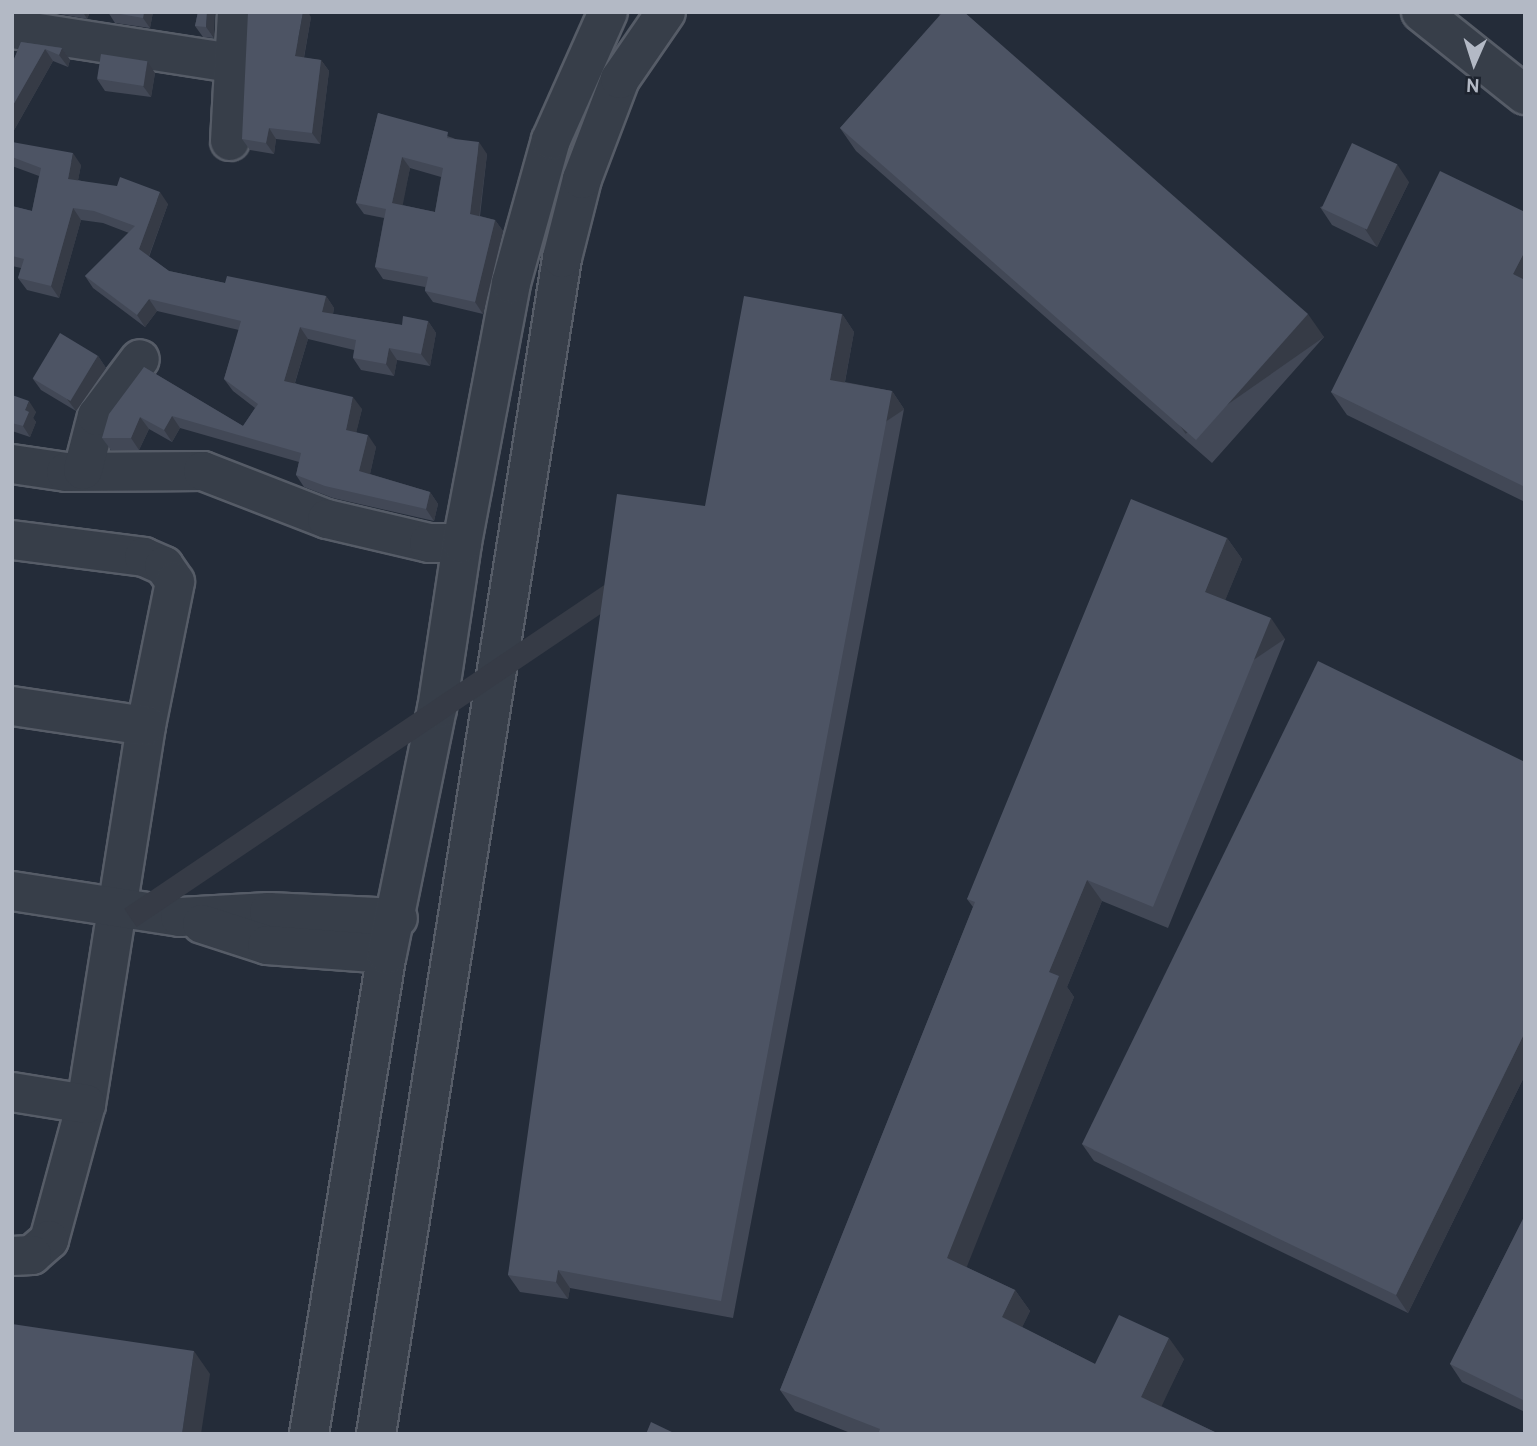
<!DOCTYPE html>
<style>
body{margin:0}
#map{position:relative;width:1537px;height:1446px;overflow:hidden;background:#242c39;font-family:Overpass,sans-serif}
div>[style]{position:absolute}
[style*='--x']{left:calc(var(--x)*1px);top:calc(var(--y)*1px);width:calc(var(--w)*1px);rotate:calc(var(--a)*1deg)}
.roads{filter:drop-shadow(2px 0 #565c67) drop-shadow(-2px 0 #565c67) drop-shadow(0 2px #565c67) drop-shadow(0 -2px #565c67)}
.minor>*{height:38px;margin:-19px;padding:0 19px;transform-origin:19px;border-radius:19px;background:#373e49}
.wall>*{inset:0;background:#424856}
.shaded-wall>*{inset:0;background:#363b46;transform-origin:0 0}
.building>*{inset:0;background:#4d5464;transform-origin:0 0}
span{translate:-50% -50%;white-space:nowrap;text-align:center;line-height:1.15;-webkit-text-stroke:7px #1d232e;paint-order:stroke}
.frame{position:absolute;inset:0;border:14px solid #b3b9c5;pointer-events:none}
.north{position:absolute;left:1439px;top:28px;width:70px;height:70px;-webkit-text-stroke:5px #1d232e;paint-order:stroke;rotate:183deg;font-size:19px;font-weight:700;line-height:28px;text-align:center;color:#b3b9c5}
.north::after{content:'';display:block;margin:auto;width:24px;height:32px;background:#b3b9c5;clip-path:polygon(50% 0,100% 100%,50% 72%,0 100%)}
</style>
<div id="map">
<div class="roads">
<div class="minor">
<div style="--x:1421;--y:12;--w:133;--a:38.6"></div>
<div style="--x:12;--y:29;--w:222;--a:8.8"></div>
<div style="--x:230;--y:141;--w:129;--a:-86.9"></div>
<div style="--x:12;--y:464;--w:55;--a:8.4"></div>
<div style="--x:66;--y:472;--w:137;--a:-0.4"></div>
<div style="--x:203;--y:471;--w:133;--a:21.2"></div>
<div style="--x:327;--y:519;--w:105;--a:13.2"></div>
<div style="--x:429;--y:543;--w:33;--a:0"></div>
<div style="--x:83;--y:470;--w:56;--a:-75.5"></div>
<div style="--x:97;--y:416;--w:71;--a:-53"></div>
<div style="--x:12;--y:540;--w:133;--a:7.3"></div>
<div style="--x:144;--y:557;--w:22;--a:24"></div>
<div style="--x:164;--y:566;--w:19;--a:55"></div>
<div style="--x:175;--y:582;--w:147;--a:101.4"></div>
<div style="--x:146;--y:726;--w:383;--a:99"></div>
<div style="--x:86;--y:1104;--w:141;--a:105.2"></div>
<div style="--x:49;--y:1240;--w:23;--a:139"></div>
<div style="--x:32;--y:1255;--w:20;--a:177"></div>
<div style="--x:12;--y:706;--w:135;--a:8.5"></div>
<div style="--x:12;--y:891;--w:170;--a:8.8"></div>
<div style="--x:180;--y:917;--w:89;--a:-3.2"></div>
<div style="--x:269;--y:912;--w:129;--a:2.7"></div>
<div style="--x:202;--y:924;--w:68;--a:17.9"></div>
<div style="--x:267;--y:945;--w:120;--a:4.3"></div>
<div style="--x:12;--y:1092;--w:75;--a:9.2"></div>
<div style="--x:309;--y:1434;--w:486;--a:-80.8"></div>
<div style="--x:387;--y:954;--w:250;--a:-78.5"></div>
<div style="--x:437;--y:709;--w:168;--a:-81.4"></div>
<div style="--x:462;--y:543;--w:265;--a:-79.3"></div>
<div style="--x:511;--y:283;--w:148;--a:-74.4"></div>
<div style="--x:551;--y:140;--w:140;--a:-66"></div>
<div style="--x:376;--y:1434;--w:1191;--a:-81.01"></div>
<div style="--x:562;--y:258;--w:81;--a:-75.8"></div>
<div style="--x:582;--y:179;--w:107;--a:-69.2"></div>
<div style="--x:620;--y:79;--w:81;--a:-55.5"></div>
</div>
</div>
<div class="wall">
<div style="clip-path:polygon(48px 12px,90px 12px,87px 19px)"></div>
<div style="clip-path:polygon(108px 12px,153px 12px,150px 28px,115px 23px)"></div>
<div style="clip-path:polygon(198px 12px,214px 38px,203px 37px,195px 26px)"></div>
<div style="clip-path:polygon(937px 12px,964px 12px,1324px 337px,1212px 463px,856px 151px,840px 128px,940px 15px)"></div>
<div style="clip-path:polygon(311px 17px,304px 58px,321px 60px,329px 71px,320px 144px,276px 139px,274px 154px,250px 150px,242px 139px)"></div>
<div style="clip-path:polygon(21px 42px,62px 48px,70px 60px,68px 67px,53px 61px,13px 132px,12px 64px)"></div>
<div style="clip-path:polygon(155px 73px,151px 97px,105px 91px,97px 79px)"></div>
<div style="clip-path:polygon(evenodd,378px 113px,453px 138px,487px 154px,480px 216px,495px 220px,503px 231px,483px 314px,433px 302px,425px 291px,425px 287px,383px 279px,375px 267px,384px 218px,364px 214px,356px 203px,378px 113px,410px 168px,441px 177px,435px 212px,402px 205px,410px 168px)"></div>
<div style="clip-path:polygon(12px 142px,81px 165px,78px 180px,168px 204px,149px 257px,169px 271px,225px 283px,326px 296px,334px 308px,333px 314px,402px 325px,428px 321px,436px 333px,430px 366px,397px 360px,394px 376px,361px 370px,353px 358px,354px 350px,308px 339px,295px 383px,362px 409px,356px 432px,376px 447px,370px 474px,430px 492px,438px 504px,434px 521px,333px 498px,304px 487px,296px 475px,299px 462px,180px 428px,172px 442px,149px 429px,139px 450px,111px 450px,102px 438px,144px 367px,243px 426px,255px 408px,233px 391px,224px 379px,239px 330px,157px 311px,145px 327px,93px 288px,85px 276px,129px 233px,103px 223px,81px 220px,59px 298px,27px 290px,18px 278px,21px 268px,12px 266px,12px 206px,32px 211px,39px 176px,12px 166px)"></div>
<div style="clip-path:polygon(1409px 182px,1377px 247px,1332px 225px,1320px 207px)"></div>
<div style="clip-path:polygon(1525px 212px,1525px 502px,1347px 415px,1331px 392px)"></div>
<div style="clip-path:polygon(842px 314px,854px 332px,845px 382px,892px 391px,904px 409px,733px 1318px,570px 1288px,568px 1299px,520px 1292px,508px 1275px,705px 506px)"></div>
<div style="clip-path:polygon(98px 356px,106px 368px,76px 411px,41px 390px,33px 379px)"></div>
<div style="clip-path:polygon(12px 395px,36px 412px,33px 418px,36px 422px,30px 437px,12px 431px)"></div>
<div style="clip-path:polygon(1227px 538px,1242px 559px,1225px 600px,1285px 639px,1168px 928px,1102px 901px,1067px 987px,1074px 997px,966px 1267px,1015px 1290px,1030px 1311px,1022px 1327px,1095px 1364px,1184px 1359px,1161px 1406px,1219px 1434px,853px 1434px,795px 1411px,780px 1390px,973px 907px,967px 899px)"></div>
<div style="clip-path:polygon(1525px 762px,1525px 1075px,1408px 1313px,1094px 1161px,1082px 1144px)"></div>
<div style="clip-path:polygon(1525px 1215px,1525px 1412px,1462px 1382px,1450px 1364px)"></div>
</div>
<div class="shaded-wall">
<div style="clip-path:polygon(83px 12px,90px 12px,87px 19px)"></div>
<div style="clip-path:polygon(144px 12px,153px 12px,150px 28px,143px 18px)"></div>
<div style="clip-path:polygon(207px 12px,215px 12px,214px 38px,206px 27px)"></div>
<div style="clip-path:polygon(303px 12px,308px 12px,311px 17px,302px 67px,295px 56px)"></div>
<div style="clip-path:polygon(62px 48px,70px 60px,68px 67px,59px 55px)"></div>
<div style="clip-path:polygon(45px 49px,53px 61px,13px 132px,12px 107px)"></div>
<div style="clip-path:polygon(321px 60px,329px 71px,320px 144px,312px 133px)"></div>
<div style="clip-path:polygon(147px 61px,155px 73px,151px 97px,143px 86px)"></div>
<div style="clip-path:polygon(269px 128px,276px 139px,274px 154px,266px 143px)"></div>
<div style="clip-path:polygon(479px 142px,487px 154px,478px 226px,470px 214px)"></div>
<div style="clip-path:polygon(73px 153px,81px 165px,76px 191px,68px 179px)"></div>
<div style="clip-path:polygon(402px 157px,410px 168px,401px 214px,392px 203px)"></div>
<div style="clip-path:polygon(1397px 164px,1409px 182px,1377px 247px,1365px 229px)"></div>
<div style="clip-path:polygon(160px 192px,168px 204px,147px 261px,139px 249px)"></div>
<div style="clip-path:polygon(73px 208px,81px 220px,59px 298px,51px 286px)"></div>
<div style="clip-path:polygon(495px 220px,503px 231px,483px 314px,475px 302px)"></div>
<div style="clip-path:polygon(1525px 251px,1525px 290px,1513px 274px)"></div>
<div style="clip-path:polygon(326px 296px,334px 308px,331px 324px,322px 312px)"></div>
<div style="clip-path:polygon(149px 299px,157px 311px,145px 327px,137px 315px)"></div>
<div style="clip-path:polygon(842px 314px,854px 332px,842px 397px,830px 380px)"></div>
<div style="left:1308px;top:314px;width:28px;height:169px;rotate:55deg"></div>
<div style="clip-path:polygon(428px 321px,436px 333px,430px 366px,421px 354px)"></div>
<div style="clip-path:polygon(300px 327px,308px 339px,292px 392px,284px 381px)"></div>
<div style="clip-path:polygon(389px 348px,397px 360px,394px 376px,386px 364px)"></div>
<div style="clip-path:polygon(98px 356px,106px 368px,76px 411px,67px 399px)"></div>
<div style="left:892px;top:391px;width:22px;height:926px;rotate:56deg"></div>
<div style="clip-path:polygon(353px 397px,362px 409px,354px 442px,346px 430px)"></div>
<div style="clip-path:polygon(29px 401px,36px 412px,33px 418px,36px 422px,30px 437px,23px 426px,25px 410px)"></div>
<div style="clip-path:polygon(172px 416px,180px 428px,172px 442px,164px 430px)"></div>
<div style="clip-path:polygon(140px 417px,149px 429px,139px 450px,131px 438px)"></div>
<div style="clip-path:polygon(368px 435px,376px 447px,368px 483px,359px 471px)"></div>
<div style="clip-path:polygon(430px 492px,438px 504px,434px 521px,426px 509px)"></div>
<div style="clip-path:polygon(1227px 538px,1242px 559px,1220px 613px,1205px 592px)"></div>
<div style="left:1271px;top:618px;width:25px;height:312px;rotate:56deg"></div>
<div style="clip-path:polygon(1087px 880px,1102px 901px,1067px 987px,1074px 997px,962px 1279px,947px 1258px,1049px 972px)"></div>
<div style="clip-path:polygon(1525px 1032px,1525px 1075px,1408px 1313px,1396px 1295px)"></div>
<div style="clip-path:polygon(558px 1270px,570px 1288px,568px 1299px,556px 1282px)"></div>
<div style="clip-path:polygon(1015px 1290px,1030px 1311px,1017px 1338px,1002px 1317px)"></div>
<div style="clip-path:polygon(1169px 1338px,1184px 1359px,1156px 1418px,1141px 1397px)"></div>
<div style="clip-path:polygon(194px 1351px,210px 1374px,201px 1434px,182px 1434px)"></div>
</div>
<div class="building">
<div style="clip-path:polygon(109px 12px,144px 12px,143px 18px)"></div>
<div style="clip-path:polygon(198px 12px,207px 12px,206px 27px,195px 26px)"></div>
<div style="clip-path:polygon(248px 12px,303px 12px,295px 56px,321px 60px,312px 133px,269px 128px,266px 143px,242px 139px)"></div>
<div style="clip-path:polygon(943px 12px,964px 12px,1308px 314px,1196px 440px,840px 128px)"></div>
<div style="clip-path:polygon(21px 42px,62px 48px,59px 55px,45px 49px,12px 107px,12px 64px)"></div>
<div style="left:101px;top:54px;width:47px;height:25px;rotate:9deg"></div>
<div style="clip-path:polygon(evenodd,378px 113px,448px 132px,447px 138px,479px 142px,470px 214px,495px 220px,475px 302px,425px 291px,428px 277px,375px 267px,386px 209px,356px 203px,378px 113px,402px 157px,443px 168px,435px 212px,392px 203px,402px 157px)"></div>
<div style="clip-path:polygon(12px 142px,73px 153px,68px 179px,117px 186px,120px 177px,160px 192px,139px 249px,169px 271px,225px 283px,227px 276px,326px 296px,322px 312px,402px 325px,403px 316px,428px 321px,421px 354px,389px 348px,386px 364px,353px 358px,356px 340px,300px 327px,284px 381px,353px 397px,346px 430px,368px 435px,359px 471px,430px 492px,426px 509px,325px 486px,296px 475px,301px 453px,172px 416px,164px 430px,140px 417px,131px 438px,102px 438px,109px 414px,144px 367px,243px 426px,258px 404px,224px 379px,241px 321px,149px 299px,137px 315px,85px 276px,135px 226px,94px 211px,73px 208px,51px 286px,18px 278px,24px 259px,12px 256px,12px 206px,32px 211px,41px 168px,12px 157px)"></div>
<div style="left:1352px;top:143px;width:50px;height:72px;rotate:25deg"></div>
<div style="clip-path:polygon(1440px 171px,1525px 212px,1525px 251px,1513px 274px,1525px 280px,1525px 487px,1331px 392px)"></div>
<div style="clip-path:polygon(744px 296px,842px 314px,830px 380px,892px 391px,721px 1301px,558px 1270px,556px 1282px,508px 1275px,617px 494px,705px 506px)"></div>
<div style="left:60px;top:333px;width:44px;height:53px;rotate:31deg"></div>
<div style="clip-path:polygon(12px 395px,29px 401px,25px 410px,29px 412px,23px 426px,12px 423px)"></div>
<div style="clip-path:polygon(1131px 499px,1227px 538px,1205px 592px,1271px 618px,1153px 907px,1087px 880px,1049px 972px,1059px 976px,947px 1258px,1015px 1290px,1002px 1317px,1095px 1364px,1119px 1315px,1169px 1338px,1141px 1397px,1219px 1434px,878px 1434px,880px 1429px,780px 1390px,975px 902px,967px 899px)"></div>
<div style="clip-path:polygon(1318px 661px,1525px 762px,1525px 1032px,1396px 1295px,1082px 1144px)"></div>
<div style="clip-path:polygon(1525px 1215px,1525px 1401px,1450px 1364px)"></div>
<div style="clip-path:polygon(12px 1324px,194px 1351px,182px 1434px,12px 1434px)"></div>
<div style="clip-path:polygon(651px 1422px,676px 1434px,646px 1434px)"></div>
</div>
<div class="frame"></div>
<div class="north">N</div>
</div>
